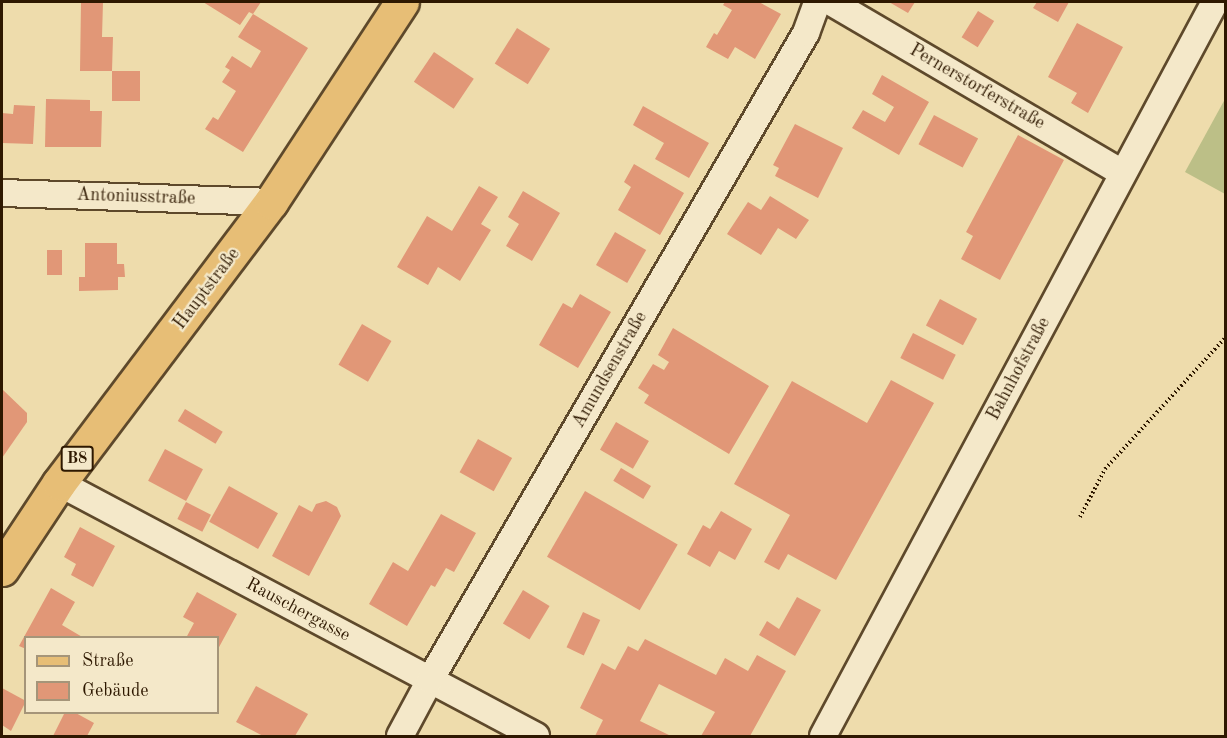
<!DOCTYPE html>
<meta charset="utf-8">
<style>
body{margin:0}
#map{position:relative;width:1227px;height:738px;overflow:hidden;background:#eedcac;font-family:"Old Standard TT",serif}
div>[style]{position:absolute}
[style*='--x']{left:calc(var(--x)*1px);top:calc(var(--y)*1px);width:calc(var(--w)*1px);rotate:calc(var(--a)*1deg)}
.green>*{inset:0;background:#bcbf87}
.building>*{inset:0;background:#e19777;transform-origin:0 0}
.path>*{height:4px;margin-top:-2px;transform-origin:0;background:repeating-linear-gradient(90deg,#2e1800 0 1.5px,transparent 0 4.5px)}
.roads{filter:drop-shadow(2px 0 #5e492b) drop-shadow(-2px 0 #5e492b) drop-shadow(0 2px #5e492b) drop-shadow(0 -2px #5e492b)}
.minor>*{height:26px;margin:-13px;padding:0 13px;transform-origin:13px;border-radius:13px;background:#f4e8c9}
.primary>*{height:33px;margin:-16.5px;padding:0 16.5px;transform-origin:16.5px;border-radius:16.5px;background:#e7be76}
span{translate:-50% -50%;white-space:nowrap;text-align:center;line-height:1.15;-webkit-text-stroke:4.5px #f4e8c9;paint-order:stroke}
.shield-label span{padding:2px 4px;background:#f4e8c9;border:2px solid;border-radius:4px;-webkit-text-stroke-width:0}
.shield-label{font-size:16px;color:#2e1800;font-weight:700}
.street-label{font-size:18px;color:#2e1800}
.frame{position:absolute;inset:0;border:3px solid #2e1800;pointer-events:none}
.legend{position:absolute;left:24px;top:636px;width:195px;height:78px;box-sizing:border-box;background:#f4e8c9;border:2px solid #a59579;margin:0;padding:8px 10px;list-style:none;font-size:18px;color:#2e1800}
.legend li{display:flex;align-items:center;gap:12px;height:30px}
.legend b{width:30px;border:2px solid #a59579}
</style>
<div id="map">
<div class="green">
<div style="clip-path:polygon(1225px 99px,1225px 194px,1185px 172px)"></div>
</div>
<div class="building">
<div style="clip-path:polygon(81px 2px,103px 2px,102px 37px,113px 37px,112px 71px,80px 71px)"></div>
<div style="clip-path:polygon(203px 2px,261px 2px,253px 14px,249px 12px,240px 25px)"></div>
<div style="clip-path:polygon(725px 2px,759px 2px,781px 14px,755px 59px,735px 47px,728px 59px,706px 47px,714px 33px,717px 35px,732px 10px,723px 5px)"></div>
<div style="clip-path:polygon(889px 2px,915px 2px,908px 13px)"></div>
<div style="clip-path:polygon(1037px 2px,1069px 2px,1058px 22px,1033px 8px)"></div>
<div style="left:978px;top:11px;width:19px;height:31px;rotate:32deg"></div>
<div style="clip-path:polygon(253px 14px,308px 48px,243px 152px,205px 129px,213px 117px,218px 120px,236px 91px,222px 82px,230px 70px,225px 67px,232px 56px,251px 68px,261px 51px,238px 37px)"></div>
<div style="clip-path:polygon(1077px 23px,1123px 47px,1088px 113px,1071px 103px,1077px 93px,1048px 77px)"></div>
<div style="left:517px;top:28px;width:39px;height:42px;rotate:32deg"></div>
<div style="left:434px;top:52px;width:48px;height:36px;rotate:34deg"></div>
<div style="left:112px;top:71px;width:28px;height:30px"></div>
<div style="clip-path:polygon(882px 75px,929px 102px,899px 155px,852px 128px,863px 110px,885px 122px,894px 107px,872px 94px)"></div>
<div style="clip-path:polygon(46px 99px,90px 100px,90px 111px,102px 111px,101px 147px,45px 147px)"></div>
<div style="clip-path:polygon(14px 105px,35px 106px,33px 144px,2px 143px,2px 113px,13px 114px)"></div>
<div style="clip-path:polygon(643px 106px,709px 143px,689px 178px,655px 159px,664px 143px,633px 125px)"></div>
<div style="left:934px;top:115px;width:50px;height:33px;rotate:28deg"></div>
<div style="clip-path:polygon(795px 124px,843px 148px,818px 198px,775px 176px,779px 168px,773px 165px)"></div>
<div style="clip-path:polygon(1018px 135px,1064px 160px,1000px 280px,961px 259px,973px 236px,966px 232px)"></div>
<div style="clip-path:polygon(634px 164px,684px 193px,660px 235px,618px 210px,631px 187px,624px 182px)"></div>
<div style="clip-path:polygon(479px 186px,498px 197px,481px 224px,491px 230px,460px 281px,438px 267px,428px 285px,397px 267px,427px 216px,452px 231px)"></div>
<div style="clip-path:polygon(523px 191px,560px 213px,532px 261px,506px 246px,519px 224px,508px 217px)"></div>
<div style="clip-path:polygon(770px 196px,809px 220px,796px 239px,778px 228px,761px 255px,727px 234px,748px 202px,761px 210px)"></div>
<div style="left:615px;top:232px;width:36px;height:38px;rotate:30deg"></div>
<div style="clip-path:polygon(85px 243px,117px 243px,117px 264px,124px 264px,125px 277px,118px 277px,118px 290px,79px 291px,79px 277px,85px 277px)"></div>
<div style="left:47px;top:250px;width:15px;height:25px"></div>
<div style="clip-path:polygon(580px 294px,611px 312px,578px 368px,539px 345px,563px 303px,572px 308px)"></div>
<div style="left:940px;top:299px;width:42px;height:30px;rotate:28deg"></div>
<div style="left:362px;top:324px;width:34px;height:47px;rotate:30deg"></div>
<div style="clip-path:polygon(673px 328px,769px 386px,729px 454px,644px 403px,649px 395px,638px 388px,653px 364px,664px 370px,669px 362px,658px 355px)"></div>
<div style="left:913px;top:333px;width:48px;height:28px;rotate:27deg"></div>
<div style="clip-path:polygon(891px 380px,934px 403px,836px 580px,788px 554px,779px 570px,764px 562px,790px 515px,734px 484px,792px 381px,867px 423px)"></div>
<div style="clip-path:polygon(2px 389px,27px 413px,27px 422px,2px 458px)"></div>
<div style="left:185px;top:409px;width:44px;height:14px;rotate:31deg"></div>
<div style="left:616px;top:422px;width:38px;height:32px;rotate:30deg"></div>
<div style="left:478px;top:439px;width:39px;height:38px;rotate:29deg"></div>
<div style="left:165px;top:449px;width:43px;height:36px;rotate:28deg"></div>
<div style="left:621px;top:468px;width:35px;height:15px;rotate:31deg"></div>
<div style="left:229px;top:486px;width:56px;height:41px;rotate:29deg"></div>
<div style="left:585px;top:491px;width:107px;height:76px;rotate:30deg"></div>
<div style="clip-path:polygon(326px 501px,337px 507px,341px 516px,309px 576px,272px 556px,299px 505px,312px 512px,316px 504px)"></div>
<div style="left:186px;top:502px;width:28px;height:19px;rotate:27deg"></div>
<div style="clip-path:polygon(721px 511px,752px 529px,735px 560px,719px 551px,710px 567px,687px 554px,703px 525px,710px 529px)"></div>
<div style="clip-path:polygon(441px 514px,476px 533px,454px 572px,446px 568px,435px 587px,431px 585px,407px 626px,369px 604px,393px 562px,408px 571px)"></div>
<div style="clip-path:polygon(80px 527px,115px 546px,93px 587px,71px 575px,76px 564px,64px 557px)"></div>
<div style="clip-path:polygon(51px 588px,75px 602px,62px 625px,84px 638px,26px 638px,26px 649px,19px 646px)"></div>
<div style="left:523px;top:590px;width:31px;height:39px;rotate:31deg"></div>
<div style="clip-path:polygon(197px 592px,237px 614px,218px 649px,218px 638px,186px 638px,194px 623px,183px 617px)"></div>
<div style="clip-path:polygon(797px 597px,821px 610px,795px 656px,759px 635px,767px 621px,779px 629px)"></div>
<div style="left:583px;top:612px;width:19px;height:39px;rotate:25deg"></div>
<div style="clip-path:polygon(645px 639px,716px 675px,725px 658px,748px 671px,757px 655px,786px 671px,750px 736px,701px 736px,715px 712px,659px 684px,640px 721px,671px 736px,595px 736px,603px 720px,580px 708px,602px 663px,615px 670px,628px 646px,638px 651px)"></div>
<div style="clip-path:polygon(256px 686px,308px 714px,295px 736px,263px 736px,236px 722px)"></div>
<div style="clip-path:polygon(2px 688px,26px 701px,11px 731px,2px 725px)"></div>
<div style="clip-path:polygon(65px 712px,74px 712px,94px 723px,87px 736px,53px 736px)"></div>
</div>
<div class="path">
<div style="--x:1080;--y:517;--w:54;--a:-62.5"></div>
<div style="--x:1105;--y:469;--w:179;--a:-47.5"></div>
</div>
<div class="roads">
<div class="minor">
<div style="--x:831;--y:2;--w:338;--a:30.4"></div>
<div style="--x:2;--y:193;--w:269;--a:1.9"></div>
<div style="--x:59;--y:483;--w:540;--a:27.94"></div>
<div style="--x:400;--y:736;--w:64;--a:-61.8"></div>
<div style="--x:430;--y:680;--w:748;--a:-59.84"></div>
<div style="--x:806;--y:33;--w:33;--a:-70"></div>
<div style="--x:823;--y:736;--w:832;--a:-61.9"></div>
</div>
<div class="primary">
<div style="--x:2;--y:569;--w:103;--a:-56.5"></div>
<div style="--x:59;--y:483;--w:352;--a:-53"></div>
<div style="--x:271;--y:202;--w:239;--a:-56.8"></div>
</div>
</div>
<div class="shield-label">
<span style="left:77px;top:459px">B8</span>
</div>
<div class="street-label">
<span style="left:977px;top:87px;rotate:30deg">Pernerstorferstraße</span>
<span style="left:136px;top:197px;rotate:2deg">Antoniusstraße</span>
<span style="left:207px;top:289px;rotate:-53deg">Hauptstraße</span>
<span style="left:1019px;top:369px;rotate:-62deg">Bahnhofstraße</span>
<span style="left:610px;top:370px;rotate:-60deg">Amundsenstraße</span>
<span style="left:298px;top:610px;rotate:28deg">Rauschergasse</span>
</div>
<div class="frame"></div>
<ul class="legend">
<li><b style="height:8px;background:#e7be76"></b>Straße</li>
<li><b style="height:16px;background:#e19777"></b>Gebäude</li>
</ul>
</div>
